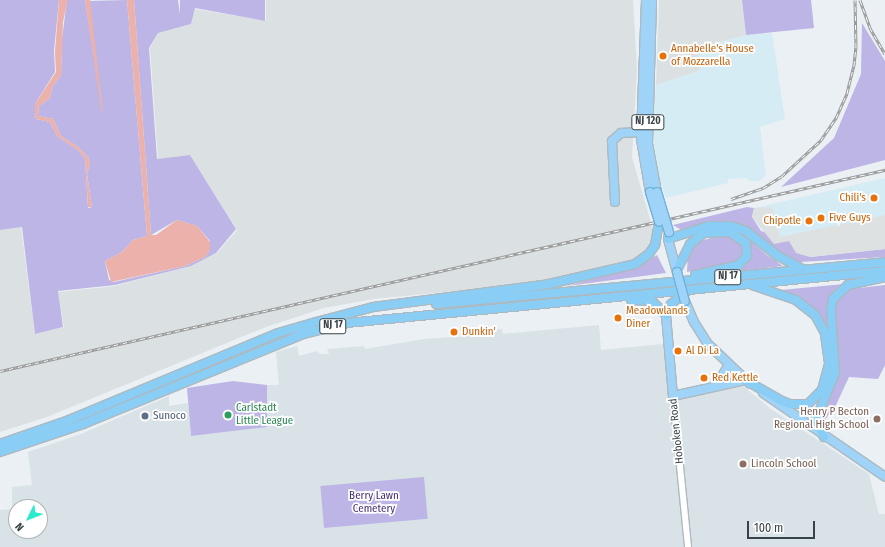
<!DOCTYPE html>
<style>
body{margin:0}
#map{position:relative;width:885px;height:547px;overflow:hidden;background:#eaf0f4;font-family:"Fira Sans Condensed",sans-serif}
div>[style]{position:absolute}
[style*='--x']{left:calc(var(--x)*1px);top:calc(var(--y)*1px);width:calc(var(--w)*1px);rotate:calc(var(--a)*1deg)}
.residential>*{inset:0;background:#d8e2e7}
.commercial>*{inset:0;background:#d6ecf4}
.industrial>*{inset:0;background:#dbe1e3}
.green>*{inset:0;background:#bcb5e5;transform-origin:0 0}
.parking>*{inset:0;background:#dee1e2}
.water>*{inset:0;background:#ecb1aa}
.roads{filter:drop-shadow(1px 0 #adb9bf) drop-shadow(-1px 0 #adb9bf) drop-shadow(0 1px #adb9bf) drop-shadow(0 -1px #adb9bf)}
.tertiary>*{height:6px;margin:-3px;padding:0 3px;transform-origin:3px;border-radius:3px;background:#fff}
.primary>*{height:8px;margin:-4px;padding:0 4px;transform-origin:4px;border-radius:4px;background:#9fd4f8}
.trunk>*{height:8px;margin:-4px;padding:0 4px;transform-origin:4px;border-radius:4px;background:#8acef6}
.rail>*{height:3px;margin-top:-1.5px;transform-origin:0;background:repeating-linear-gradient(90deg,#fff 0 4.5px,#989898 0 9px);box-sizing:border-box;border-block:1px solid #989898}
.bridges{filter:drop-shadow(1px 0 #6fb2dc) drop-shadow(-1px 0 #6fb2dc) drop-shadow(0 1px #6fb2dc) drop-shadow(0 -1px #6fb2dc)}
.primary-bridge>*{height:8px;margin:-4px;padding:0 4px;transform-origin:4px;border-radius:4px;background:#9fd4f8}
.dots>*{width:11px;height:11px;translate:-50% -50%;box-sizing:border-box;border:2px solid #fff;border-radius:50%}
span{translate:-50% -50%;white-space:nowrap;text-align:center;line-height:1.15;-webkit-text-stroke:3.5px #fff;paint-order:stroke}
.shield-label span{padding:1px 3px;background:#fff;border:1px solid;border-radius:3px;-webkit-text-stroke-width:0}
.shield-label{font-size:10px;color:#384347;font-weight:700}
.food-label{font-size:11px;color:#c56008}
.left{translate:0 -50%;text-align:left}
.right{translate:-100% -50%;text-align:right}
.leisure-label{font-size:11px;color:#27864d}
.education-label{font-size:11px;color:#785e54}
.service-label{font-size:11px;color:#4e5e75}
.street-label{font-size:11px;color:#384347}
.park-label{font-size:11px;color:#452f75}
.north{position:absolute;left:8px;top:499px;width:40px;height:40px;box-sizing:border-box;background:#fff;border:1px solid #afb4b5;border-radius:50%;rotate:227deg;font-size:11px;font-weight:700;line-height:16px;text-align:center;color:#384347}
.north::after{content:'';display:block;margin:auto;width:14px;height:18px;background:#29eccc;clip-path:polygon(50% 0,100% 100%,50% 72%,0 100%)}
.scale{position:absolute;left:747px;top:521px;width:68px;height:18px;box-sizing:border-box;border:2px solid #384347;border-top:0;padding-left:5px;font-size:12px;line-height:14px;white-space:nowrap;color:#384347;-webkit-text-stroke:3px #fff;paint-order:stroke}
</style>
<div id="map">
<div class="residential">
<div style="clip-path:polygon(evenodd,599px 325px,601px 350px,664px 344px,669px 401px,743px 386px,771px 409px,869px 474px,879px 514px,885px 514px,885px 547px,0 547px,0 510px,12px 509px,12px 487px,32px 485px,28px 452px,81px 434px,169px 396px,169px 406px,188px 403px,191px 436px,267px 427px,267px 385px,279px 385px,276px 352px,297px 346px,299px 356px,318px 351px,319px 354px,329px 354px,327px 349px,364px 346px,365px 349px,424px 339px,486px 335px,486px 331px,502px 329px,503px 334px,599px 325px,16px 507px,40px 507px,40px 531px,16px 531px,16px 507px)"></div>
</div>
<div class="commercial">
<div style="clip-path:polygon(772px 33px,785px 119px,760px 127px,766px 176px,759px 181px,749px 181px,747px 178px,728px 179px,728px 183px,666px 198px,654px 165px,652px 133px,656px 85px,701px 70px,697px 48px,746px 35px)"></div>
<div style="clip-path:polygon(885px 178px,885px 249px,810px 257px,774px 244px,752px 217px,754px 208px)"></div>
</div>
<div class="industrial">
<div style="clip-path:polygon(266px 0,633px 0,637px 70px,632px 157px,656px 240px,654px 246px,639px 258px,548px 282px,374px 299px,324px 308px,266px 327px,47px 417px,0 432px,0 230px,21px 227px,35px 334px,64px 327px,58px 292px,115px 286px,191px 266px,217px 253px,237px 230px,190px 155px,158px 159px,150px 48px,158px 33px,191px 24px,195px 9px,266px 21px)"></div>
<div style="clip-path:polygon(659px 0,742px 0,746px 35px,697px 48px,701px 70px,656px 85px)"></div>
</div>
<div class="green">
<div style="clip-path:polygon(0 0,59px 0,54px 51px,55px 72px,35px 104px,35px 113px,36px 119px,50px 122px,57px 136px,79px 151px,85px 159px,88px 208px,92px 207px,87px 174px,90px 163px,88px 157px,78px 147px,61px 136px,53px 119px,38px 116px,39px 106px,50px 98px,52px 87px,61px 75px,62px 39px,67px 0,85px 0,103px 113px,88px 1px,127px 0,147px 236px,133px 240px,122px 252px,105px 261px,109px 280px,114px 282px,185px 266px,205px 257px,210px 250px,210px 241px,197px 226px,177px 220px,151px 235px,134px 0,178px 0,180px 14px,180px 0,265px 0,265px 21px,195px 8px,191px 24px,158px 33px,149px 48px,157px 159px,190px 155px,236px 229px,216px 253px,191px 266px,115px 285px,58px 291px,63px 327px,35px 334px,22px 227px,0 230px)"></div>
<div style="clip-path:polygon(742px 0,811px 0,814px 28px,746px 35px)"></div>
<div style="clip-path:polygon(862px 23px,885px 61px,885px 160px,781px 187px,834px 138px,861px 74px)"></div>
<div style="clip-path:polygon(747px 207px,754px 208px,752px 217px,761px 231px,789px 241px,810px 257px,885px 249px,885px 257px,800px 262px,787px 260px,746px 229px,727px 222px,706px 224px,683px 231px,673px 225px)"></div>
<div style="clip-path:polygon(714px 237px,729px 237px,739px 242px,743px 247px,742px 257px,735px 265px,687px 272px,688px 252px,697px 242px)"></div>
<div style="clip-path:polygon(748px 239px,767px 255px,783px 266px,739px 271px,747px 264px,751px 254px)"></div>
<div style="clip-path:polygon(657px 255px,666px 273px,567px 286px,637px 267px)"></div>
<div style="clip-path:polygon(844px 284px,837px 288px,827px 305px,828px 336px,823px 324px,781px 290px)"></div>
<div style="clip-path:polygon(885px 285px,885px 365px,878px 379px,849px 377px,836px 405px,825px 420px,824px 432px,818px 424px,820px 412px,834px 388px,837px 366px,834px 307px,841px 294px,851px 289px)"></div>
<div style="clip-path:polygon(233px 381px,267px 385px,267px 427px,191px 436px,187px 388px)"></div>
<div style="left:424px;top:477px;width:42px;height:104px;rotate:85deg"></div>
</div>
<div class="parking">
<div style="clip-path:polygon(772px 207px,780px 237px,885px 215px,885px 249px,810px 257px,796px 253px,789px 241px,774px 244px,752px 217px,754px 208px)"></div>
</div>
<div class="water">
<div style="clip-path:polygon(59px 0,67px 0,67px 3px,63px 22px,61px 75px,52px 87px,50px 98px,39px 106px,38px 116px,53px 119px,61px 136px,78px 147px,88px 157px,90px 163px,87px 174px,92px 207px,88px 207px,85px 159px,79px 151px,57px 136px,50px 122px,36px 119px,35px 113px,35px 104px,56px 72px,55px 52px)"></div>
<div style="clip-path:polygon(85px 0,90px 0,103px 114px,101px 108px)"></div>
<div style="clip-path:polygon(127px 0,134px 0,151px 235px,156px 235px,177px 220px,197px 226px,210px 242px,210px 250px,205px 257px,185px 266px,111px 282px,105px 261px,122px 252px,133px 240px,147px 236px)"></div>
</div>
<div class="roads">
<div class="tertiary">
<div style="--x:673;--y:396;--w:152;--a:84.3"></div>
</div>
<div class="primary">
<div style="--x:646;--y:0;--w:139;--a:92.1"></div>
<div style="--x:641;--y:139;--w:54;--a:80.4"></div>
<div style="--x:652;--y:0;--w:144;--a:91.6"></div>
<div style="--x:648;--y:144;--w:49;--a:79.4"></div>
<div style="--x:615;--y:202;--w:61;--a:-92.8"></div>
<div style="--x:612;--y:141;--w:12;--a:-42"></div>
<div style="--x:621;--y:133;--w:20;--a:-3"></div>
<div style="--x:669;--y:233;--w:6;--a:99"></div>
<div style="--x:668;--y:239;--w:34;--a:75"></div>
<div style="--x:685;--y:301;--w:23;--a:67"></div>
<div style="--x:694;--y:322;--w:25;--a:58"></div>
<div style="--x:707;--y:343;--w:59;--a:43.6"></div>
<div style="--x:666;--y:315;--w:81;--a:85.1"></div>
<div style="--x:673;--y:396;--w:74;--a:-12.5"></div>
<div style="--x:716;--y:386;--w:23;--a:-59"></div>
<div style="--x:763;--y:393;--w:148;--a:34.5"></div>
</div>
<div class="trunk">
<div style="--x:668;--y:239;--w:42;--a:-18"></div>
<div style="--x:708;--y:226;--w:23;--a:0"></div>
<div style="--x:731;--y:226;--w:16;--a:18"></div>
<div style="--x:746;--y:231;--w:41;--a:38"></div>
<div style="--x:778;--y:256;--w:30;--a:28"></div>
<div style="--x:677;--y:270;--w:29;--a:-63"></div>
<div style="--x:690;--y:244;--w:18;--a:-38"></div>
<div style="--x:704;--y:233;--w:26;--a:-2"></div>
<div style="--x:730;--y:232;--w:19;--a:35"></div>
<div style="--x:746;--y:243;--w:13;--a:86"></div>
<div style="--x:747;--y:256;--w:12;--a:132"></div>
<div style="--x:739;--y:265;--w:45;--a:167.2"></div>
<div style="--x:631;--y:300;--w:21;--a:3"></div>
<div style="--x:652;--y:301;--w:20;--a:45"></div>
<div style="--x:436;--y:304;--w:451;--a:-5.3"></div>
<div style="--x:666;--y:315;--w:12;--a:-66"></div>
<div style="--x:671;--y:304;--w:21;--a:-39"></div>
<div style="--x:745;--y:380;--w:43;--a:29.6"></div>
<div style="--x:782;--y:401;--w:9;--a:21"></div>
<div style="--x:790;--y:404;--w:18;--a:0"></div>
<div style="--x:808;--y:404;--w:20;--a:-45"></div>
<div style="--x:822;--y:390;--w:28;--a:-75"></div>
<div style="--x:829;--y:363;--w:30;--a:-98"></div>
<div style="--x:825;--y:333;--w:21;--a:-119"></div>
<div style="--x:815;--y:315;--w:24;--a:-142"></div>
<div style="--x:796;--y:300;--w:46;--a:-161.2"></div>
<div style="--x:824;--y:437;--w:20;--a:-114"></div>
<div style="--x:816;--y:419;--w:50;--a:-67.6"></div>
<div style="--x:835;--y:373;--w:63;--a:-93.6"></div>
<div style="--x:831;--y:310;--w:11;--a:-80"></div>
<div style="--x:833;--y:299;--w:21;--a:-43"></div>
<div style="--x:848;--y:285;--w:38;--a:-12"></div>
<div style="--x:0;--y:444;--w:73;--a:-19.2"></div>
<div style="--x:69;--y:420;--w:226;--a:-22.6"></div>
<div style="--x:278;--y:333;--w:35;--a:-16"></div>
<div style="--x:312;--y:323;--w:63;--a:-14.7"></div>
<div style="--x:373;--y:307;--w:177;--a:-7.4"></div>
<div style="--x:549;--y:284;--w:88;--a:-13.1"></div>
<div style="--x:635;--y:264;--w:17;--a:-36"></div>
<div style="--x:649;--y:254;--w:11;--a:-56"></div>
<div style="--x:655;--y:245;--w:23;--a:-80"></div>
<div style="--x:0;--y:452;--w:88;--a:-18.6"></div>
<div style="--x:83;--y:424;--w:238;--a:-22.2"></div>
<div style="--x:303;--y:334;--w:45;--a:-14"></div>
<div style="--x:347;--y:323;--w:541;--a:-5.52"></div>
</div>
</div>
<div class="rail">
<div style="--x:860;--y:0;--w:30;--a:70"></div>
<div style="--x:870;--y:28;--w:30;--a:60"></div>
<div style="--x:731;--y:199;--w:34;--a:-19"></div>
<div style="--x:763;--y:188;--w:22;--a:-32"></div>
<div style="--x:782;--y:176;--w:53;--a:-42.7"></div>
<div style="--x:821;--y:140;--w:27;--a:-56"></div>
<div style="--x:836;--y:118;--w:27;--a:-66"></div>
<div style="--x:847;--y:93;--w:29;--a:-76"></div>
<div style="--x:854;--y:65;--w:18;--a:-84"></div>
<div style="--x:856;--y:47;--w:47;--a:-91.2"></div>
<div style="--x:0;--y:371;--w:908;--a:-12.8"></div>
</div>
<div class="bridges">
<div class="primary-bridge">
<div style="--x:650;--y:192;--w:31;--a:73"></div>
<div style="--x:657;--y:192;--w:42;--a:73.3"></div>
<div style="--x:677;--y:272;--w:30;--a:75"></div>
</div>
</div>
<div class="dots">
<div style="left:663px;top:56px;background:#e8710a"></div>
<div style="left:874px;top:198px;background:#e8710a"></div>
<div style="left:821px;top:218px;background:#e8710a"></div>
<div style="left:809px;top:221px;background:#e8710a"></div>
<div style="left:618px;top:318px;background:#e8710a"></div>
<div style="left:454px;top:332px;background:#e8710a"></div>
<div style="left:678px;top:351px;background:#e8710a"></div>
<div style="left:704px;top:378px;background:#e8710a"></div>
<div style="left:228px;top:415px;background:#2e9e5b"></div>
<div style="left:145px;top:416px;background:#5c6f8a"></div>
<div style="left:877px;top:419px;background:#8d6e63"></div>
<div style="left:743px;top:464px;background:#8d6e63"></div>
</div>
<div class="shield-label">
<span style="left:648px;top:122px">NJ 120</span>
<span style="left:728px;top:277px">NJ 17</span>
<span style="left:333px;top:326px">NJ 17</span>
</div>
<div class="food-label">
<span class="left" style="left:671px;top:56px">Annabelle's House<br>of Mozzarella</span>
<span class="right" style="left:866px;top:198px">Chili's</span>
<span class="left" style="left:829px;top:218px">Five Guys</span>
<span class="right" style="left:801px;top:221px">Chipotle</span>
<span class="left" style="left:626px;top:318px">Meadowlands<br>Diner</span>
<span class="left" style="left:462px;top:332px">Dunkin'</span>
<span class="left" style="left:686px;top:351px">Al Di La</span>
<span class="left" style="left:712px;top:378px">Red Kettle</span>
</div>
<div class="leisure-label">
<span class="left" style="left:236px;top:415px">Carlstadt<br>Little League</span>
</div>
<div class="education-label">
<span class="right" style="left:869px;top:419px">Henry P Becton<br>Regional High School</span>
<span class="left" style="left:751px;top:464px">Lincoln School</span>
</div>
<div class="service-label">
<span class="left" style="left:153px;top:416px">Sunoco</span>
</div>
<div class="street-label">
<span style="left:677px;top:431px;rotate:-96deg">Hoboken Road</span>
</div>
<div class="park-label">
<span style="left:374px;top:503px">Berry Lawn<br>Cemetery</span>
</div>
<div class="north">N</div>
<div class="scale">100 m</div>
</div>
